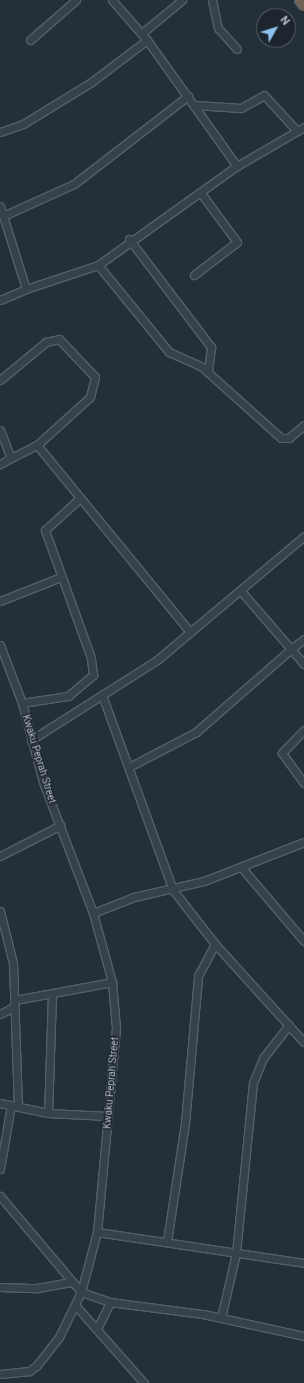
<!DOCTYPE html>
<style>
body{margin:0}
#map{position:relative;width:304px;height:1383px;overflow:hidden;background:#243039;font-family:Roboto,sans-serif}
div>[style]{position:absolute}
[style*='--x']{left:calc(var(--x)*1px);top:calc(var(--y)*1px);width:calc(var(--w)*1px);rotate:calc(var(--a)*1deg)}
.roads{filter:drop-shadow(1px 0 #565f67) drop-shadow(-1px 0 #565f67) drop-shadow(0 1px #565f67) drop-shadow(0 -1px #565f67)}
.street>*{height:7px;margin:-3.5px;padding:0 3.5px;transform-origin:3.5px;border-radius:3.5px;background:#374149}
.highway>*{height:12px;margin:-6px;padding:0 6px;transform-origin:6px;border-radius:6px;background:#6f6155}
span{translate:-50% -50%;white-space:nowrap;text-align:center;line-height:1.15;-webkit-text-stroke:3px #1d262e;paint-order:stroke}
.street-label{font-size:10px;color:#b3bcc5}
.north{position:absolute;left:256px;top:8px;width:40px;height:40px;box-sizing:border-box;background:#1d262e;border:1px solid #59626a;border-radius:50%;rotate:51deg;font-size:11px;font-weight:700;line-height:16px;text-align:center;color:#b3bcc5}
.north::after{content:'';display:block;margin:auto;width:14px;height:18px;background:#8ec1ef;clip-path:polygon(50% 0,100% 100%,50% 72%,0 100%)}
</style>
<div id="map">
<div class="roads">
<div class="street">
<div style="--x:112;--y:0;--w:53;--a:48.8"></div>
<div style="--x:147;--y:40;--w:155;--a:54.5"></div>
<div style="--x:212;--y:0;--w:29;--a:78"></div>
<div style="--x:218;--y:28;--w:28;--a:48"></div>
<div style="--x:142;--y:33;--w:52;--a:-39.5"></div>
<div style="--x:30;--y:40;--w:61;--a:-41"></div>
<div style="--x:194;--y:105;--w:47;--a:3.7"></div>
<div style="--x:241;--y:108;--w:26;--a:-29"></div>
<div style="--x:264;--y:95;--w:49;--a:47.5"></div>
<div style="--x:0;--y:132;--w:24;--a:-19"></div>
<div style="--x:23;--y:124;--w:79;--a:-31.5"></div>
<div style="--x:90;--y:83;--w:71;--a:-37"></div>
<div style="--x:0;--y:206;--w:87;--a:72.6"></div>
<div style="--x:26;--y:289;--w:28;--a:157"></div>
<div style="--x:3;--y:216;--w:78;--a:-24.3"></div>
<div style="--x:74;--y:184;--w:144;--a:-37.7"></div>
<div style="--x:129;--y:239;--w:136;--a:52.8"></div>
<div style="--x:211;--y:347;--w:25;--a:97"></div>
<div style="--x:98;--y:265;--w:112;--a:50.8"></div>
<div style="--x:169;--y:352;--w:36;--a:24"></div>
<div style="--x:202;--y:367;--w:106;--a:41.9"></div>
<div style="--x:281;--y:438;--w:8;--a:0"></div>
<div style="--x:289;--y:438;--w:20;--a:-41"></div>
<div style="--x:194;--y:275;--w:54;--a:-37.5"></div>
<div style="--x:237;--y:242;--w:62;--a:-126.5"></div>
<div style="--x:26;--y:289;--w:76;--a:-18.4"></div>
<div style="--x:98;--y:265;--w:171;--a:-35.5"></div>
<div style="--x:237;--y:166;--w:78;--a:-30.2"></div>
<div style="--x:0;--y:380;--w:60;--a:-39.6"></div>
<div style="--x:46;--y:342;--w:13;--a:-13"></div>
<div style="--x:59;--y:339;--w:52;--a:46.5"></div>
<div style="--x:95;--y:377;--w:21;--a:104"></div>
<div style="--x:90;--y:397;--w:72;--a:137.8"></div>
<div style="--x:0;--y:430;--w:30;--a:69"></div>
<div style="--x:11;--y:458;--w:13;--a:151"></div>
<div style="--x:11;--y:458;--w:29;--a:-27"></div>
<div style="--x:37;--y:445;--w:242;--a:50.7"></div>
<div style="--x:0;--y:601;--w:66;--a:-21.5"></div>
<div style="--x:304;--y:639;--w:16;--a:142"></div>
<div style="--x:291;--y:649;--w:20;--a:49"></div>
<div style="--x:0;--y:645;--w:62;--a:69.2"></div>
<div style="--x:22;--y:703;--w:82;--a:75.1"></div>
<div style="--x:43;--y:782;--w:140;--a:69.1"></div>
<div style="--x:93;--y:913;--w:72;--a:74.6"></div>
<div style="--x:112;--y:982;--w:46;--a:85"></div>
<div style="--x:116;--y:1028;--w:205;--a:95.3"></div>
<div style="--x:97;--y:1232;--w:62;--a:104.9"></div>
<div style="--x:81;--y:1292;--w:50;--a:116.1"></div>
<div style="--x:59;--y:1337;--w:37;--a:128"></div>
<div style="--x:36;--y:1366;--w:9;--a:144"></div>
<div style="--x:29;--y:1371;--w:29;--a:174"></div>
<div style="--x:102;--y:695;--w:208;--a:70"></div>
<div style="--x:173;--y:890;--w:68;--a:52.1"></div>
<div style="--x:215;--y:944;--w:132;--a:47.8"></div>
<div style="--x:22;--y:703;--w:47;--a:-8.7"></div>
<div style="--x:68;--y:696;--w:33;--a:-40"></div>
<div style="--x:93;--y:675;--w:17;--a:-97"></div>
<div style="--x:91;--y:658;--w:136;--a:-109.8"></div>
<div style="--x:45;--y:530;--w:47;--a:-42.4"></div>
<div style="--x:304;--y:730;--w:32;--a:134"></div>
<div style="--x:282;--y:753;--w:37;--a:54"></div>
<div style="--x:31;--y:740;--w:149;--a:-32.4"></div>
<div style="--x:157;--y:660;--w:192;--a:-40.1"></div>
<div style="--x:129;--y:767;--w:76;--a:-27.6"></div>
<div style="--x:196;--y:732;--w:126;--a:-41.1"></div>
<div style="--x:291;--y:649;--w:77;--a:-130.8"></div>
<div style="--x:0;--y:856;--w:68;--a:-26.9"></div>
<div style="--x:242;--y:868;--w:96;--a:49.7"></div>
<div style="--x:0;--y:911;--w:54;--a:76"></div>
<div style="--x:13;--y:963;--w:143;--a:88"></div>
<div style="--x:93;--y:913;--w:44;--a:-21.3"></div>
<div style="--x:134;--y:897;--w:72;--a:-12.9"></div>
<div style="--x:204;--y:881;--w:107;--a:-21.3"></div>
<div style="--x:52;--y:995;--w:118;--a:91.9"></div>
<div style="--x:48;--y:1113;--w:60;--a:2.9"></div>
<div style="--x:15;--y:1000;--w:99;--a:-10.5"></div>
<div style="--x:0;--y:1014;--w:16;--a:-27"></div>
<div style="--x:0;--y:1103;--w:49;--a:11.8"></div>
<div style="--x:0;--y:1169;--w:65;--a:-80.2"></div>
<div style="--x:0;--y:1196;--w:126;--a:49.8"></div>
<div style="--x:81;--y:1292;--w:31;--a:19"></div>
<div style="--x:110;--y:1302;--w:94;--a:7.4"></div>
<div style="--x:203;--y:1314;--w:103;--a:12.3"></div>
<div style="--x:97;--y:1232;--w:209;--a:8.5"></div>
<div style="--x:167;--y:1241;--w:119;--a:-81.3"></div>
<div style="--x:185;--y:1123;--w:148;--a:-84.9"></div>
<div style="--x:198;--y:976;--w:36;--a:-62"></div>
<div style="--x:0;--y:1287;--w:37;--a:2"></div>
<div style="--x:37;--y:1288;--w:36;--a:-10"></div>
<div style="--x:76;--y:1306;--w:103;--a:48.6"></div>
<div style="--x:221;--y:1318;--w:67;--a:-77"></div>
<div style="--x:236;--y:1253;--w:171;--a:-84.3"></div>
<div style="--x:253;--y:1083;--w:27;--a:-68"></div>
<div style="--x:263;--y:1058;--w:42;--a:-51.8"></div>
<div style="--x:97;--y:1329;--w:30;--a:-64"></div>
</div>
<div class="highway">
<div style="--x:301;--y:0;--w:5;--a:53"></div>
</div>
</div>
<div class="street-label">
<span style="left:39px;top:759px;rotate:73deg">Kwaku Peprah Street</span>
<span style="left:111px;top:1083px;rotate:-85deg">Kwaku Peprah Street</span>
</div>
<div class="north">N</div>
</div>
